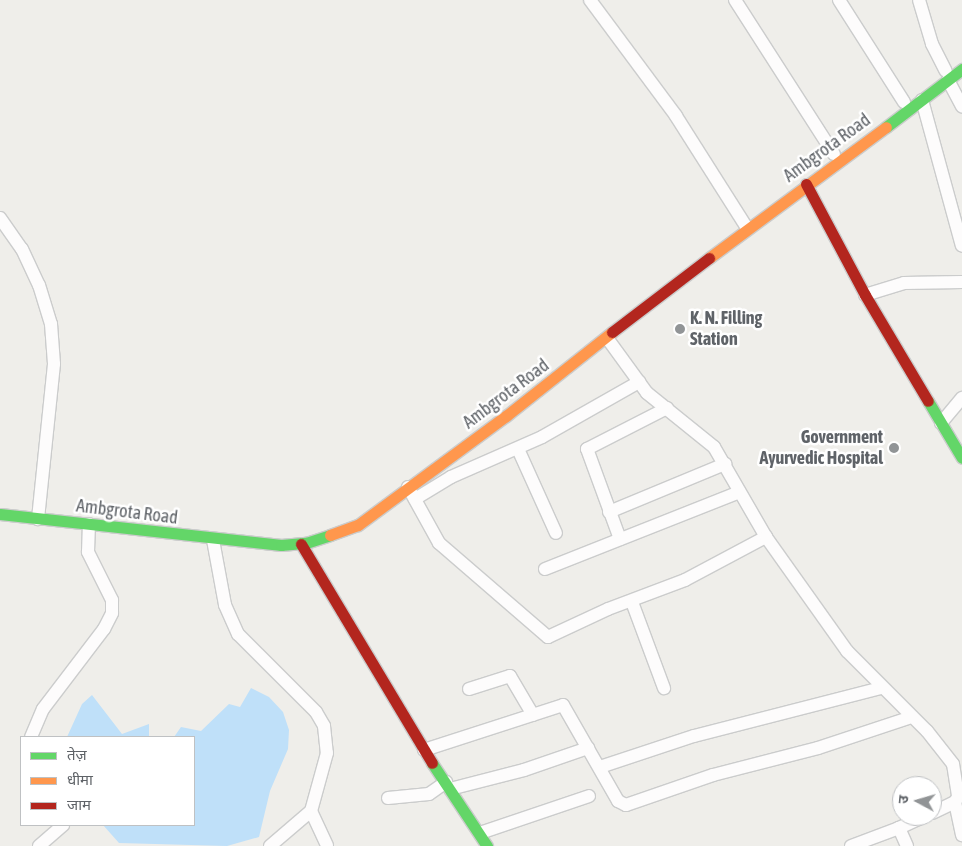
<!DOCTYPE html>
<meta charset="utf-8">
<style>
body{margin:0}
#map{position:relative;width:962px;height:846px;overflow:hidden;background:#efeeea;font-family:"Asap Condensed","Noto Sans Devanagari",sans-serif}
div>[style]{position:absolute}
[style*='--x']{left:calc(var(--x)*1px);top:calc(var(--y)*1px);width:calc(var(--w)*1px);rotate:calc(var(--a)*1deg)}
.water>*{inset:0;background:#bfe0f9}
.roads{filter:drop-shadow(1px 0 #cbcccc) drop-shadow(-1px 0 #cbcccc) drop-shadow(0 1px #cbcccc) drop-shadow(0 -1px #cbcccc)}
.street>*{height:12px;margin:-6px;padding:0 6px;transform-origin:6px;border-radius:6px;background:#fdfcfc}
.fast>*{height:11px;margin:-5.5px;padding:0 5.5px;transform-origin:5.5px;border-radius:5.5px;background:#63d668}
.slow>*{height:11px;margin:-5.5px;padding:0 5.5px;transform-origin:5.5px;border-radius:5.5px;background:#ff974d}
.jam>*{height:11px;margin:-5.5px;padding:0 5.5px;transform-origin:5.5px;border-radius:5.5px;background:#b3261e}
.dots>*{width:14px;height:14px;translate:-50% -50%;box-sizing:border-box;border:2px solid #fff;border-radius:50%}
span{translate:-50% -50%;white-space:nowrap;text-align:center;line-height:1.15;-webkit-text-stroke:5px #fff;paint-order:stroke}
.street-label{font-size:18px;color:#5f6368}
.poi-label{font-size:18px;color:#5f6368;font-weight:700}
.left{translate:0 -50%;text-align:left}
.right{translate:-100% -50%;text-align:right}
.legend{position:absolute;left:20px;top:736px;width:175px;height:90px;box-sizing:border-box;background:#fff;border:1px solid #bfc1c3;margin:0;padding:6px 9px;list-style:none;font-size:15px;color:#5f6368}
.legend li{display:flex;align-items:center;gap:10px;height:25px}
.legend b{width:25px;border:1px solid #bfc1c3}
.north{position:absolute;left:892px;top:776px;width:50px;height:50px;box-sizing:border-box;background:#fff;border:1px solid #bfc1c3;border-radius:50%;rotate:276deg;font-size:14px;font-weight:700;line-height:20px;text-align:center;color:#5f6368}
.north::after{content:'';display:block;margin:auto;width:18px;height:22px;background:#919496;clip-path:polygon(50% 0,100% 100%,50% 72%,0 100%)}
</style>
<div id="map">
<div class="water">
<div style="clip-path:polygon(251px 688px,269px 697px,283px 712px,289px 730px,288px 749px,270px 791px,259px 837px,227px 846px,119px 843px,103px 825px,194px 825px,194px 737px,174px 737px,181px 727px,201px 731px,229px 704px,240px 707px)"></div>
<div style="clip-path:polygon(92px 695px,122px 734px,149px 724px,149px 737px,67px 737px,82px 704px)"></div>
</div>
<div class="roads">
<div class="street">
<div style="--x:590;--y:0;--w:144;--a:53.4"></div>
<div style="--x:676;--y:116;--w:133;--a:57.6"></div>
<div style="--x:735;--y:0;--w:183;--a:57.3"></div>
<div style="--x:839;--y:0;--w:121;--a:57.5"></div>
<div style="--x:919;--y:0;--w:46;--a:73.5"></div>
<div style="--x:932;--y:44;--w:30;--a:63"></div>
<div style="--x:948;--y:80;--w:30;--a:62"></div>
<div style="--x:922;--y:100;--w:151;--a:74.7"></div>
<div style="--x:0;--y:218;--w:38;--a:55"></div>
<div style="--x:22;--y:249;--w:40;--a:65"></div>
<div style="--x:39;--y:285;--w:41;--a:72.9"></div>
<div style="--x:51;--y:324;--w:40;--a:85.7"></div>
<div style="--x:54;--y:364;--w:156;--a:95.9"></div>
<div style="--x:865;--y:295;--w:41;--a:-17.1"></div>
<div style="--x:904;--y:283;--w:58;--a:-1"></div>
<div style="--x:941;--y:423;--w:33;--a:-50"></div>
<div style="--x:518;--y:449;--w:92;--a:65.7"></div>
<div style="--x:408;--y:487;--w:64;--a:61"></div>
<div style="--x:439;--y:543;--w:144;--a:40.8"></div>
<div style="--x:548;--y:637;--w:66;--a:-25"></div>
<div style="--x:608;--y:609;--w:82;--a:-20.6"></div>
<div style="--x:685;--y:580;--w:92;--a:-28"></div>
<div style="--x:766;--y:537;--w:104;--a:-120"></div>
<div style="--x:714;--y:447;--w:86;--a:-141.1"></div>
<div style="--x:647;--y:393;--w:68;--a:-126"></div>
<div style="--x:415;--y:499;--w:42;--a:-31.4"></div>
<div style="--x:451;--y:477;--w:99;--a:-23.7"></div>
<div style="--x:542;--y:437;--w:112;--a:-29.6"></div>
<div style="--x:609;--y:512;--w:126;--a:-22.5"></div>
<div style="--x:766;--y:537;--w:140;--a:54.6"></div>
<div style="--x:847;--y:651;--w:113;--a:45"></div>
<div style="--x:927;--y:731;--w:42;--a:51.8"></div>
<div style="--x:953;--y:764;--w:33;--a:81"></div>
<div style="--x:958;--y:797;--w:6;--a:121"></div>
<div style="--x:955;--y:802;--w:25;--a:154"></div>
<div style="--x:620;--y:539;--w:96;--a:-110.1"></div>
<div style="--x:587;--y:449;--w:90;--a:-27.1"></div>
<div style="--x:213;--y:540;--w:66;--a:79.5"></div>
<div style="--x:225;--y:605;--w:32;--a:66"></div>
<div style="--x:238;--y:634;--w:110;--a:45"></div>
<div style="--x:316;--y:712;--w:16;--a:60"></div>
<div style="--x:324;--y:726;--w:27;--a:84"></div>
<div style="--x:327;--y:753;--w:60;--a:105.4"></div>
<div style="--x:311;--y:811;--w:38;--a:65"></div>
<div style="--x:545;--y:569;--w:209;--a:-21.6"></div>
<div style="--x:632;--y:602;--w:92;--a:69.6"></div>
<div style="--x:469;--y:689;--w:43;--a:-17.6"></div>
<div style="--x:510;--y:676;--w:45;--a:59.5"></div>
<div style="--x:31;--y:737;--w:30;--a:-67"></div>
<div style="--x:43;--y:709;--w:101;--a:-52.7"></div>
<div style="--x:104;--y:629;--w:18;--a:-63"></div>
<div style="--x:112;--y:613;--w:13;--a:-90"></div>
<div style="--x:112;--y:600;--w:54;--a:-116.6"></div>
<div style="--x:88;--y:552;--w:28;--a:-88"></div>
<div style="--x:424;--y:750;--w:146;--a:-17.9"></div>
<div style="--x:563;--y:705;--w:111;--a:60.2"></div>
<div style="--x:618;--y:801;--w:9;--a:27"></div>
<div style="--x:626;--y:805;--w:92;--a:-19"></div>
<div style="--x:713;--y:775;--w:108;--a:-14.4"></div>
<div style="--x:818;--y:748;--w:99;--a:-18.3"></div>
<div style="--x:600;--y:767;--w:99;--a:-18.3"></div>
<div style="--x:694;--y:736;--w:193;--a:-14.4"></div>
<div style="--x:450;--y:789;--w:76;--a:-14.4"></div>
<div style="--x:524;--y:770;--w:68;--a:-19"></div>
<div style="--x:388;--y:798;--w:41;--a:-5.6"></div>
<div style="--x:429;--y:794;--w:21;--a:-35"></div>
<div style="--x:955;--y:802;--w:34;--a:78"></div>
<div style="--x:480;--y:833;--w:115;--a:-18.7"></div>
<div style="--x:39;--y:846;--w:32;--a:-41"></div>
<div style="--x:270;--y:846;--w:54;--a:-40.5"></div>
<div style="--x:851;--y:846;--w:51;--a:-20.6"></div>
<div style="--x:907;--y:846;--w:20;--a:-114"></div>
<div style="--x:899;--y:828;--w:29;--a:-25"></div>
</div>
<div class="fast">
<div style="--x:886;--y:127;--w:96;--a:-37.3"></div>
<div style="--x:928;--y:401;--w:66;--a:59.2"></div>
<div style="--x:0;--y:514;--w:283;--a:6.3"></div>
<div style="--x:281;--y:545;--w:25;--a:-5"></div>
<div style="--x:306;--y:543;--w:25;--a:-18"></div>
<div style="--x:432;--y:763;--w:100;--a:56.5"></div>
</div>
<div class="slow">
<div style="--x:709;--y:258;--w:220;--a:-36.5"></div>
<div style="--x:330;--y:535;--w:30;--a:-20"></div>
<div style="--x:358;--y:525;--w:184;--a:-36.4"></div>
<div style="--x:506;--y:416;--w:135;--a:-38.4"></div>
</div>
<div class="jam">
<div style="--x:806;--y:184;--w:126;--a:62"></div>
<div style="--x:865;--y:295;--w:123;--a:59.3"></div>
<div style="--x:612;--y:332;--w:122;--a:-37.3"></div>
<div style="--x:301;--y:544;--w:255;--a:59.1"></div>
</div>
</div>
<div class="dots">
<div style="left:680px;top:329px;background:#919496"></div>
<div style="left:894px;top:448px;background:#919496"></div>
</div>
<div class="street-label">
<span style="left:827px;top:148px;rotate:-36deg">Ambgrota Road</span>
<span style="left:506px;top:394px;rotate:-37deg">Ambgrota Road</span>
<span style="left:127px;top:512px;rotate:7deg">Ambgrota Road</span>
</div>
<div class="poi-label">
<span class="left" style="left:690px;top:329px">K. N. Filling<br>Station</span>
<span class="right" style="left:883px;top:448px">Government<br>Ayurvedic Hospital</span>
</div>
<ul class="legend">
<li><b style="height:6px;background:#63d668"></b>तेज़</li>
<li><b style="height:6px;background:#ff974d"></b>धीमा</li>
<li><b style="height:6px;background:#b3261e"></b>जाम</li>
</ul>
<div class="north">उ</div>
</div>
